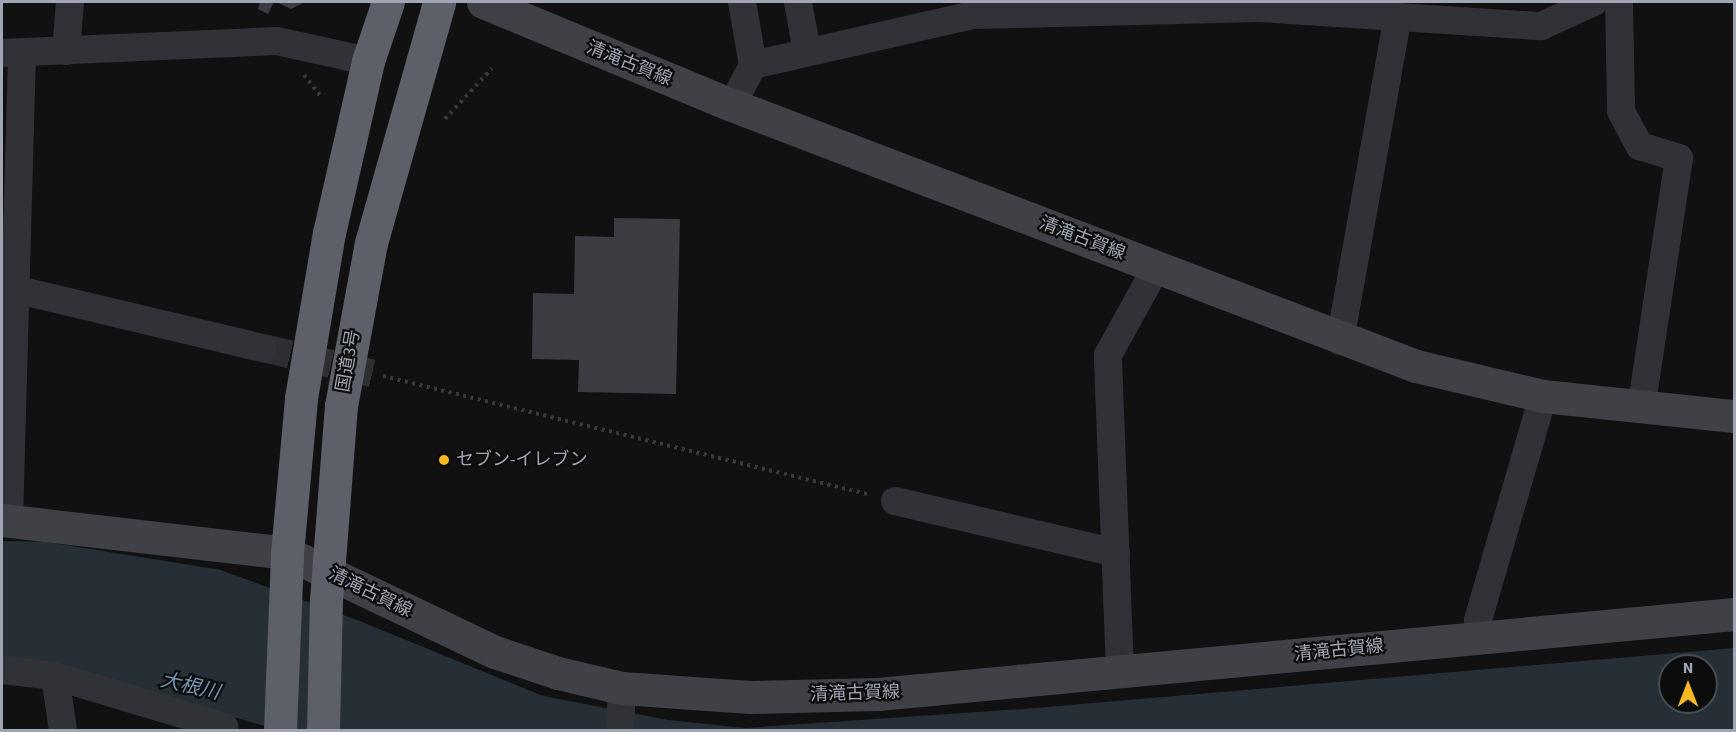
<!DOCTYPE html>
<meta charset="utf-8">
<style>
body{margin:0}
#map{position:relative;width:1736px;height:732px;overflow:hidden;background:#111112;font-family:"Source Sans 3","Noto Sans JP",sans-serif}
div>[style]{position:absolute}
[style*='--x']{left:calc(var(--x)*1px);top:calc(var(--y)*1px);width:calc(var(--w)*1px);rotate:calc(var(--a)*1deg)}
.water>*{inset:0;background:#272f36}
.building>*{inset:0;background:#3c3c42}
.street-tunnel>*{height:28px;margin-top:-14px;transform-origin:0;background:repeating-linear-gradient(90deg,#2e2f32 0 28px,transparent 0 42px)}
.path>*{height:4px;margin-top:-2px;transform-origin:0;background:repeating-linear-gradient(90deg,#37393e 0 3px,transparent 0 7.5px)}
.street>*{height:28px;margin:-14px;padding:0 14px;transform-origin:14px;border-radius:14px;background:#313237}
.secondary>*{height:33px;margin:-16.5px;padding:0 16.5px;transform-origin:16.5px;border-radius:16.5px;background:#3f4147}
.highway>*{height:33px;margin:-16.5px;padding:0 16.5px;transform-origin:16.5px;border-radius:16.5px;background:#5d6069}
.dots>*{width:16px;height:16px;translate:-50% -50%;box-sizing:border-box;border:3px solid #0c0c0d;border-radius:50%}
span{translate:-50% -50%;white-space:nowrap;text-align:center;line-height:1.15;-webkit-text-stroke:4.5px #0c0c0d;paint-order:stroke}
.street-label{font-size:18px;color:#a1a6b4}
.poi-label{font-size:18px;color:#a1a6b4}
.left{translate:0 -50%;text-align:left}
.water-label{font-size:20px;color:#7593b1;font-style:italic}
.frame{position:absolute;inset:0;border:3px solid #a1a6b4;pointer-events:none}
.north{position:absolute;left:1658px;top:654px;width:60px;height:60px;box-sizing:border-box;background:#0c0c0d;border:2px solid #484a50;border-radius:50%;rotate:0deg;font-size:16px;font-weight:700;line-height:24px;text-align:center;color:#a1a6b4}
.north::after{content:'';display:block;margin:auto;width:21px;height:27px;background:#fbb820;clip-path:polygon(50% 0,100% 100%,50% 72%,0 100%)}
</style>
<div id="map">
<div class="water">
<div style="clip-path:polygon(evenodd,2px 541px,47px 542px,221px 570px,362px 622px,543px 696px,668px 720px,745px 728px,1023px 709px,1734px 648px,1734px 730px,278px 730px,82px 672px,2px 665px,2px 541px,1670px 666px,1706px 666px,1706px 702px,1670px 702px,1670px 666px)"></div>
</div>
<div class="building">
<div style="clip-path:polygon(260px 2px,274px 2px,268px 14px,258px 9px)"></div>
<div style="clip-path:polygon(276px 2px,305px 2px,291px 9px)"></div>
<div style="clip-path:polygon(614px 218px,680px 219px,676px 394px,578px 392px,579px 360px,532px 359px,533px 293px,574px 294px,575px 236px,614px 237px)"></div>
</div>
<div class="street-tunnel">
<div style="--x:263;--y:348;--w:123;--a:13.1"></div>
</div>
<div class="path">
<div style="--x:304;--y:75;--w:29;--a:52"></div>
<div style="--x:445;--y:119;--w:69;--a:-47.3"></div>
<div style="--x:383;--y:376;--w:502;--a:13.7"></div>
</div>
<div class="street">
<div style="--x:742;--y:2;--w:64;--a:80.1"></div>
<div style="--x:798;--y:2;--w:51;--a:79.8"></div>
<div style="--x:1619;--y:2;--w:109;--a:88.9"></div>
<div style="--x:1621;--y:111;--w:40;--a:62"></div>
<div style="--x:1640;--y:146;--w:41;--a:17.1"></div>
<div style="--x:1679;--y:158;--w:254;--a:98.6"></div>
<div style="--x:66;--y:51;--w:49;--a:-85.3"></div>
<div style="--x:2;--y:53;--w:275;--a:-2.5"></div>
<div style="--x:277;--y:41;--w:93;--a:12.4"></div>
<div style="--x:732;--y:105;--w:45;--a:-62.3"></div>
<div style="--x:753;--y:65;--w:226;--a:-12.8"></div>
<div style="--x:973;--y:15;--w:286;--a:-1.4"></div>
<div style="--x:1259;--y:8;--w:283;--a:3.7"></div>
<div style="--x:1541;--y:26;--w:58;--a:-24.4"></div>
<div style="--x:2;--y:286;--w:268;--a:13.4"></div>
<div style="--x:1340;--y:341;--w:329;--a:-79.9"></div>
<div style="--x:895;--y:501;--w:227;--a:13.2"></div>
<div style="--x:9;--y:520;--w:466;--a:-88.4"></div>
<div style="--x:1479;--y:637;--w:17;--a:-93"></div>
<div style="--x:1478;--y:620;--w:233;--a:-73.8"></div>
<div style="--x:2;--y:670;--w:53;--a:6.5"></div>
<div style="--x:1120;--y:672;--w:317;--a:-92.2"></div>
<div style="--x:1108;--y:355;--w:99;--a:-61.1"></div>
<div style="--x:63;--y:730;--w:55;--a:-98.4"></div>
<div style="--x:55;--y:676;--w:177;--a:16.7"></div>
<div style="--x:620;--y:730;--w:42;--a:-87.3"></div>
</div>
<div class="secondary">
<div style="--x:483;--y:2;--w:269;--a:22.5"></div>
<div style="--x:732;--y:105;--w:732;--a:20.89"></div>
<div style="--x:1416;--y:366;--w:130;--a:13.3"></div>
<div style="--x:1543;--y:396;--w:192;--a:6"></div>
<div style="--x:2;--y:520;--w:287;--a:6.6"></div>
<div style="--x:287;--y:553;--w:230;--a:25.5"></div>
<div style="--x:495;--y:652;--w:66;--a:18.4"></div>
<div style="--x:558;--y:673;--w:66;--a:13.2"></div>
<div style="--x:622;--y:688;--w:128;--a:4"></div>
<div style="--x:750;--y:697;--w:128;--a:-1.3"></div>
<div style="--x:878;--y:694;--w:860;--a:-5.34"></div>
</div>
<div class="highway">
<div style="--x:280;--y:730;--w:177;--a:-87.7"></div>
<div style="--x:287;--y:553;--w:156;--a:-84.8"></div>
<div style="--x:301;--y:398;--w:167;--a:-80.4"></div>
<div style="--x:329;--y:233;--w:176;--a:-77.2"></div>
<div style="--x:368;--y:61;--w:62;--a:-71.3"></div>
<div style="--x:323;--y:730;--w:130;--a:-88.7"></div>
<div style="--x:326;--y:600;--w:195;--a:-85.6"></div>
<div style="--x:341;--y:406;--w:166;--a:-79.6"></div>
<div style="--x:371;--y:243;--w:250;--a:-74.2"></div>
</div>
<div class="dots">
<div style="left:444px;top:460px;background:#fbb820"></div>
</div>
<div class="street-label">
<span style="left:629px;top:64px;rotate:22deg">清滝古賀線</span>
<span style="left:1082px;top:239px;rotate:21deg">清滝古賀線</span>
<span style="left:349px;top:361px;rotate:-80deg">国道3号</span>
<span style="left:370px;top:593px;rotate:26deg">清滝古賀線</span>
<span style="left:1339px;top:651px;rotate:-6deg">清滝古賀線</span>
<span style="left:855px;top:694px;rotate:-2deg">清滝古賀線</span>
</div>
<div class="poi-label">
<span class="left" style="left:456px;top:460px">セブン-イレブン</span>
</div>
<div class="water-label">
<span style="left:190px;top:687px;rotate:13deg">大根川</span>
</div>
<div class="frame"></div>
<div class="north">N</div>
</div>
